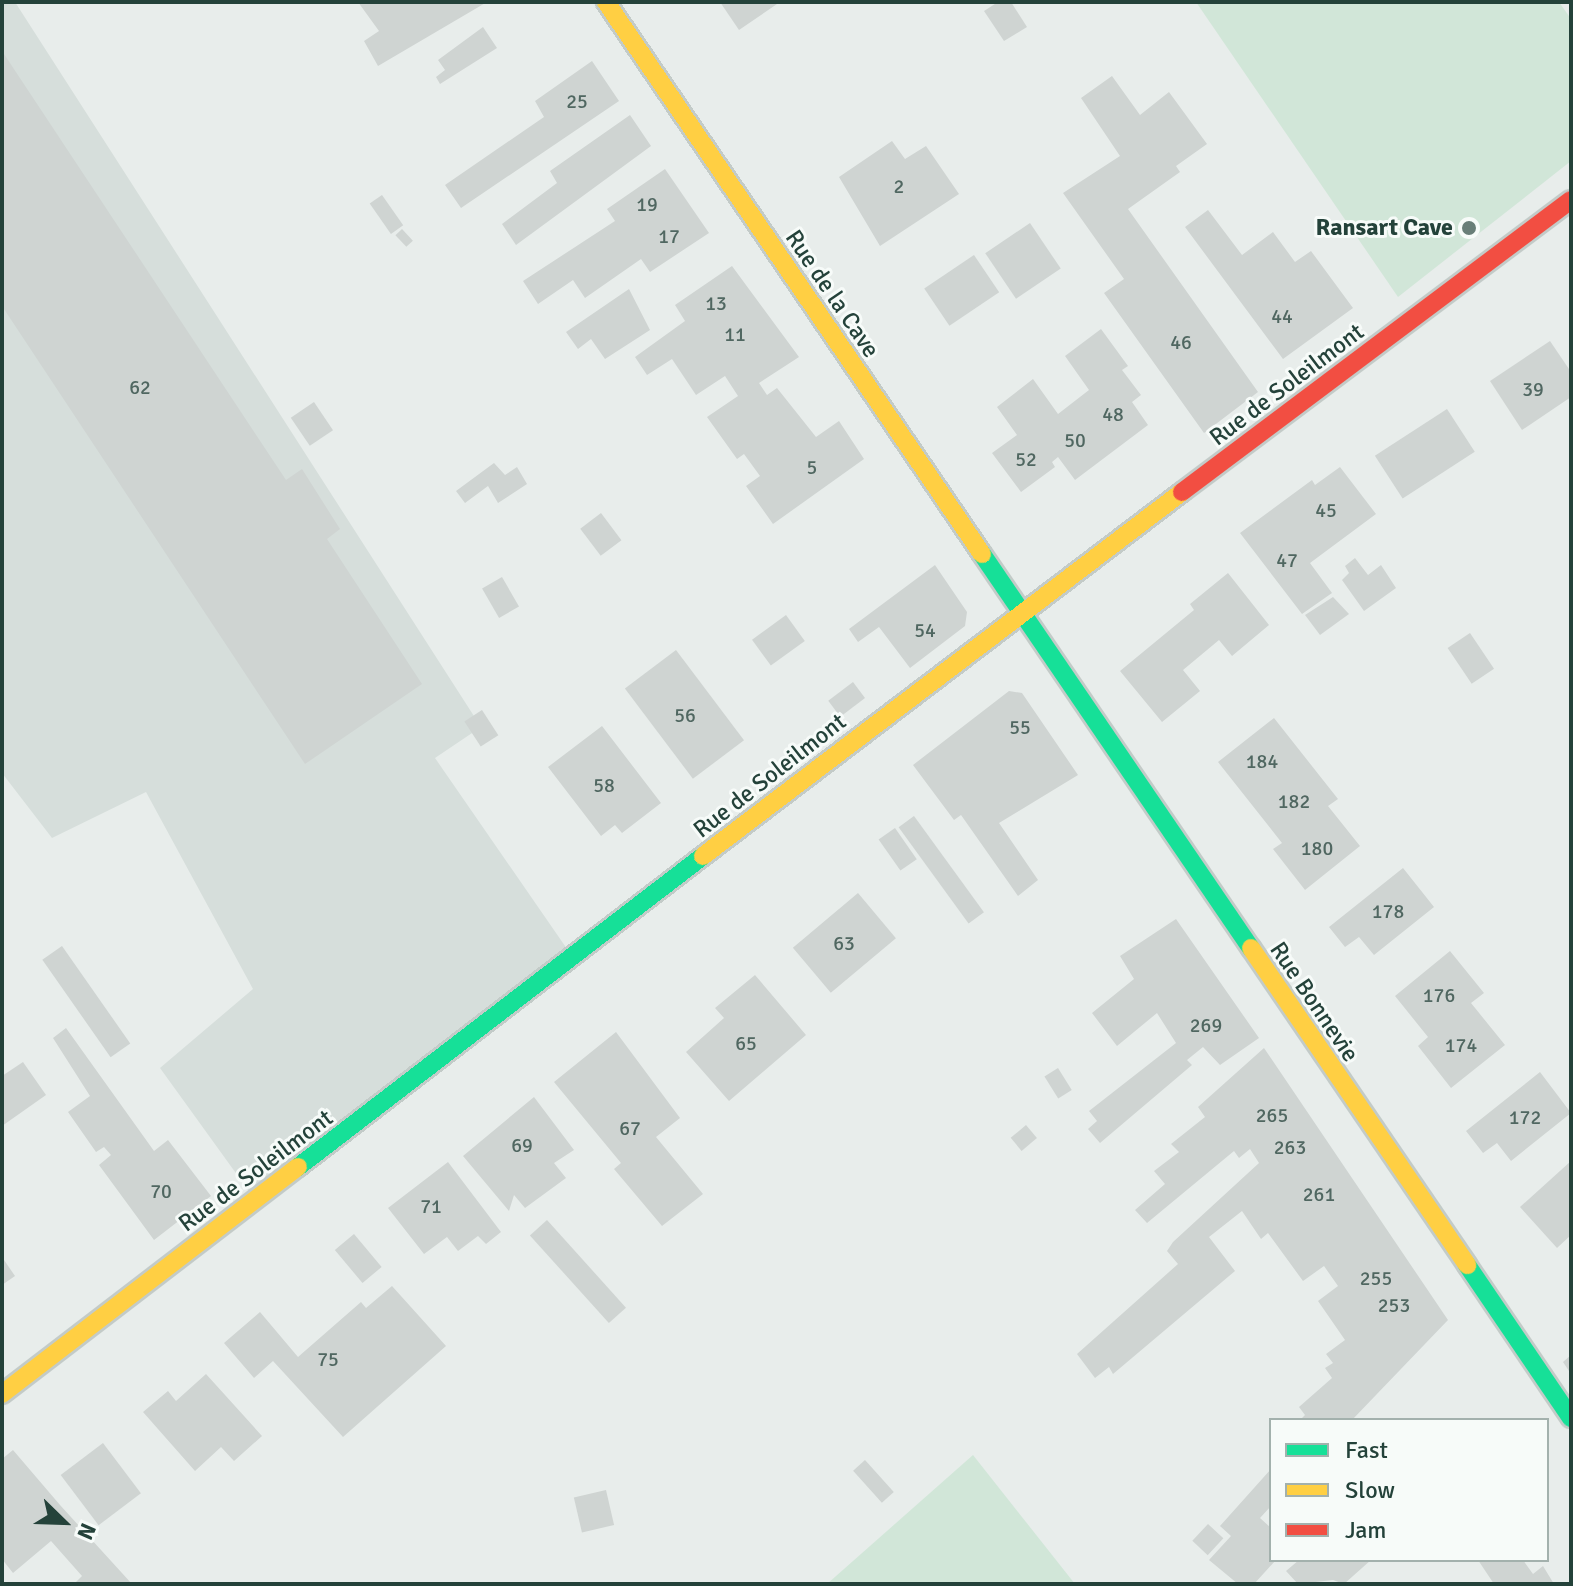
<!DOCTYPE html>
<style>
body{margin:0}
#map{position:relative;width:1573px;height:1586px;overflow:hidden;background:#e8edeb;font-family:Signika,sans-serif}
div>[style]{position:absolute}
[style*='--x']{left:calc(var(--x)*1px);top:calc(var(--y)*1px);width:calc(var(--w)*1px);rotate:calc(var(--a)*1deg)}
.built>*{inset:0;background:#d6dedb}
.green>*{inset:0;background:#d1e6d8}
.building>*{inset:0;background:#cfd4d2;transform-origin:0 0}
.roads{filter:drop-shadow(2px 0 #c3cbc8) drop-shadow(-2px 0 #c3cbc8) drop-shadow(0 2px #c3cbc8) drop-shadow(0 -2px #c3cbc8)}
.fast>*{height:18px;margin:-9px;padding:0 9px;transform-origin:9px;border-radius:9px;background:#16e098}
.slow>*{height:18px;margin:-9px;padding:0 9px;transform-origin:9px;border-radius:9px;background:#ffcf43}
.jam>*{height:18px;margin:-9px;padding:0 9px;transform-origin:9px;border-radius:9px;background:#f24e42}
.dots>*{width:22px;height:22px;translate:-50% -50%;box-sizing:border-box;border:4px solid #f7fbf9;border-radius:50%}
span{translate:-50% -50%;white-space:nowrap;text-align:center;line-height:1.15;-webkit-text-stroke:6px #f7fbf9;paint-order:stroke}
.number-label{font-size:20px;color:#506761}
.number-label span{-webkit-text-stroke-width:0}
.poi-label{font-size:24px;color:#24423a;font-weight:700}
.right{translate:-100% -50%;text-align:right}
.street-label{font-size:24px;color:#24423a}
.frame{position:absolute;inset:0;border:4px solid #24423a;pointer-events:none}
.legend{position:absolute;left:1269px;top:1418px;width:280px;height:144px;box-sizing:border-box;background:#f7fbf9;border:2px solid #a3b1ad;margin:0;padding:10px 14px;list-style:none;font-size:24px;color:#24423a}
.legend li{display:flex;align-items:center;gap:16px;height:40px}
.legend b{width:40px;border:2px solid #a3b1ad}
.north{position:absolute;left:24px;top:1482px;width:80px;height:80px;-webkit-text-stroke:6px #f7fbf9;paint-order:stroke;rotate:113deg;font-size:22px;font-weight:700;line-height:32px;text-align:center;color:#24423a}
.north::after{content:'';display:block;margin:auto;width:28px;height:36px;background:#24423a;clip-path:polygon(50% 0,100% 100%,50% 72%,0 100%)}
</style>
<div id="map">
<div class="built">
<div style="clip-path:polygon(2px 2px,15px 2px,481px 727px,435px 758px,574px 959px,256px 1201px,160px 1068px,253px 989px,146px 792px,52px 838px,2px 773px)"></div>
</div>
<div class="green">
<div style="clip-path:polygon(1196px 2px,1559px 2px,1571px 19px,1571px 161px,1398px 297px)"></div>
<div style="clip-path:polygon(973px 1455px,1075px 1584px,827px 1584px)"></div>
</div>
<div class="building">
<div style="clip-path:polygon(358px 2px,387px 4px,487px 2px,378px 66px,364px 41px,379px 31px)"></div>
<div style="clip-path:polygon(720px 2px,780px 2px,739px 30px)"></div>
<div style="clip-path:polygon(998px 2px,1011px 2px,1027px 27px,1004px 41px,984px 11px)"></div>
<div style="clip-path:polygon(483px 27px,497px 48px,440px 84px,436px 77px,445px 70px,438px 60px)"></div>
<div style="clip-path:polygon(2px 51px,286px 480px,302px 469px,340px 529px,327px 539px,422px 684px,305px 764px,2px 306px)"></div>
<div style="clip-path:polygon(592px 61px,619px 101px,461px 208px,445px 185px,544px 117px,535px 101px)"></div>
<div style="clip-path:polygon(1112px 76px,1140px 115px,1169px 92px,1207px 144px,1176px 166px,1180px 172px,1128px 209px,1258px 392px,1204px 433px,1104px 293px,1124px 279px,1063px 193px,1120px 156px,1081px 98px)"></div>
<div style="clip-path:polygon(630px 115px,651px 146px,516px 245px,502px 224px,557px 183px,550px 171px)"></div>
<div style="clip-path:polygon(892px 141px,905px 159px,926px 146px,959px 194px,880px 246px,839px 177px)"></div>
<div style="clip-path:polygon(665px 169px,709px 233px,650px 272px,641px 259px,585px 298px,573px 280px,538px 304px,523px 281px,615px 221px,607px 209px)"></div>
<div style="left:382px;top:195px;width:37px;height:15px;rotate:55deg"></div>
<div style="clip-path:polygon(1208px 210px,1242px 255px,1273px 232px,1295px 262px,1311px 251px,1353px 308px,1283px 359px,1185px 227px)"></div>
<div style="left:1030px;top:223px;width:55px;height:54px;rotate:56deg"></div>
<div style="left:402px;top:229px;width:16px;height:9px;rotate:47deg"></div>
<div style="left:974px;top:255px;width:45px;height:60px;rotate:56deg"></div>
<div style="clip-path:polygon(732px 266px,799px 357px,759px 383px,767px 395px,777px 388px,816px 437px,839px 421px,864px 459px,773px 524px,746px 486px,760px 476px,744px 454px,737px 459px,707px 417px,738px 396px,725px 376px,696px 395px,672px 359px,647px 375px,635px 357px,685px 321px,675px 305px)"></div>
<div style="clip-path:polygon(629px 289px,650px 330px,605px 359px,591px 339px,578px 349px,566px 332px)"></div>
<div style="clip-path:polygon(1101px 329px,1128px 366px,1122px 370px,1141px 395px,1132px 402px,1148px 425px,1075px 480px,1058px 457px,1052px 462px,1055px 467px,1021px 492px,992px 453px,1017px 435px,997px 407px,1033px 379px,1058px 414px,1089px 390px,1065px 356px)"></div>
<div style="clip-path:polygon(1550px 341px,1571px 372px,1571px 397px,1522px 430px,1490px 381px)"></div>
<div style="left:314px;top:402px;width:34px;height:28px;rotate:56deg"></div>
<div style="left:1447px;top:409px;width:51px;height:86px;rotate:57deg"></div>
<div style="clip-path:polygon(494px 463px,505px 475px,517px 467px,527px 484px,498px 503px,488px 486px,465px 503px,456px 491px)"></div>
<div style="clip-path:polygon(1340px 467px,1376px 514px,1310px 563px,1332px 593px,1302px 614px,1240px 533px,1312px 480px,1315px 485px)"></div>
<div style="left:601px;top:513px;width:34px;height:26px;rotate:53deg"></div>
<div style="clip-path:polygon(1355px 558px,1368px 575px,1381px 565px,1396px 588px,1364px 611px,1342px 580px,1349px 573px,1345px 566px)"></div>
<div style="clip-path:polygon(935px 565px,967px 612px,965px 626px,910px 668px,879px 627px,858px 642px,849px 629px)"></div>
<div style="clip-path:polygon(1228px 573px,1269px 625px,1232px 656px,1219px 640px,1183px 670px,1200px 691px,1162px 722px,1120px 671px,1194px 610px,1190px 604px)"></div>
<div style="left:502px;top:577px;width:34px;height:23px;rotate:60deg"></div>
<div style="clip-path:polygon(1333px 597px,1349px 614px,1320px 635px,1305px 615px)"></div>
<div style="left:786px;top:615px;width:32px;height:42px;rotate:54deg"></div>
<div style="left:1470px;top:633px;width:43px;height:27px;rotate:56deg"></div>
<div style="left:676px;top:650px;width:113px;height:64px;rotate:53deg"></div>
<div style="left:853px;top:682px;width:20px;height:31px;rotate:53deg"></div>
<div style="clip-path:polygon(1009px 691px,1022px 693px,1078px 775px,999px 823px,1038px 880px,1018px 896px,961px 815px,954px 820px,913px 765px)"></div>
<div style="left:482px;top:710px;width:30px;height:21px;rotate:57deg"></div>
<div style="clip-path:polygon(1274px 718px,1338px 799px,1328px 806px,1360px 846px,1305px 890px,1273px 849px,1282px 843px,1218px 762px)"></div>
<div style="clip-path:polygon(602px 726px,661px 803px,622px 833px,615px 825px,601px 836px,548px 767px)"></div>
<div style="left:914px;top:816px;width:119px;height:19px;rotate:54deg"></div>
<div style="left:895px;top:828px;width:38px;height:20px;rotate:55deg"></div>
<div style="clip-path:polygon(1403px 868px,1434px 907px,1374px 955px,1359px 937px,1345px 947px,1329px 927px)"></div>
<div style="left:858px;top:893px;width:59px;height:85px;rotate:50deg"></div>
<div style="clip-path:polygon(1176px 919px,1259px 1038px,1220px 1065px,1203px 1047px,1187px 1060px,1192px 1065px,1100px 1143px,1088px 1129px,1097px 1121px,1089px 1111px,1176px 1043px,1157px 1013px,1117px 1046px,1092px 1013px,1134px 979px,1120px 956px)"></div>
<div style="left:62px;top:946px;width:119px;height:24px;rotate:55deg"></div>
<div style="clip-path:polygon(1450px 951px,1484px 993px,1471px 1003px,1505px 1045px,1451px 1088px,1418px 1046px,1428px 1037px,1395px 996px)"></div>
<div style="clip-path:polygon(755px 975px,806px 1035px,729px 1101px,686px 1052px,724px 1018px,715px 1008px)"></div>
<div style="clip-path:polygon(66px 1028px,154px 1151px,168px 1140px,211px 1196px,154px 1240px,99px 1165px,111px 1155px,104px 1147px,96px 1152px,68px 1112px,90px 1096px,53px 1038px)"></div>
<div style="clip-path:polygon(616px 1032px,680px 1118px,656px 1137px,703px 1194px,662px 1226px,614px 1169px,621px 1163px,554px 1082px)"></div>
<div style="clip-path:polygon(1264px 1048px,1448px 1320px,1352px 1420px,1300px 1420px,1305px 1415px,1299px 1407px,1332px 1378px,1325px 1368px,1333px 1363px,1326px 1354px,1345px 1340px,1318px 1301px,1338px 1286px,1324px 1266px,1303px 1281px,1268px 1233px,1261px 1239px,1242px 1211px,1209px 1237px,1235px 1271px,1113px 1374px,1109px 1367px,1095px 1378px,1077px 1354px,1178px 1264px,1167px 1251px,1173px 1242px,1259px 1163px,1250px 1149px,1239px 1158px,1234px 1151px,1147px 1223px,1135px 1210px,1165px 1184px,1154px 1171px,1179px 1152px,1171px 1144px,1205px 1117px,1198px 1107px)"></div>
<div style="clip-path:polygon(23px 1062px,46px 1095px,2px 1126px,2px 1076px)"></div>
<div style="left:1058px;top:1068px;width:26px;height:16px;rotate:58deg"></div>
<div style="clip-path:polygon(1540px 1072px,1571px 1113px,1511px 1161px,1497px 1143px,1483px 1153px,1466px 1131px)"></div>
<div style="clip-path:polygon(534px 1097px,574px 1150px,554px 1163px,566px 1178px,525px 1208px,514px 1195px,509px 1211px,463px 1156px)"></div>
<div style="left:1026px;top:1125px;width:17px;height:20px;rotate:50deg"></div>
<div style="clip-path:polygon(1571px 1161px,1571px 1235px,1557px 1248px,1520px 1207px)"></div>
<div style="clip-path:polygon(448px 1162px,501px 1232px,486px 1244px,478px 1236px,458px 1251px,447px 1237px,424px 1254px,388px 1208px)"></div>
<div style="left:547px;top:1220px;width:118px;height:23px;rotate:48deg"></div>
<div style="left:354px;top:1234px;width:43px;height:25px;rotate:50deg"></div>
<div style="clip-path:polygon(2px 1257px,15px 1276px,2px 1285px)"></div>
<div style="clip-path:polygon(392px 1286px,446px 1346px,343px 1437px,273px 1361px,254px 1378px,224px 1343px,260px 1312px,298px 1357px,361px 1302px,366px 1308px)"></div>
<div style="clip-path:polygon(1571px 1355px,1571px 1374px,1563px 1362px)"></div>
<div style="clip-path:polygon(206px 1374px,262px 1436px,234px 1461px,221px 1447px,195px 1471px,143px 1412px,168px 1391px,176px 1401px)"></div>
<div style="left:103px;top:1443px;width:63px;height:53px;rotate:53deg"></div>
<div style="clip-path:polygon(13px 1450px,60px 1505px,132px 1584px,74px 1584px,82px 1576px,51px 1541px,13px 1573px,2px 1559px,2px 1459px)"></div>
<div style="left:865px;top:1460px;width:43px;height:16px;rotate:48deg"></div>
<div style="clip-path:polygon(1271px 1469px,1271px 1506px,1260px 1518px,1271px 1528px,1271px 1560px,1276px 1560px,1254px 1584px,1238px 1584px,1209px 1560px,1231px 1536px,1220px 1526px)"></div>
<div style="left:606px;top:1490px;width:36px;height:33px;rotate:77deg"></div>
<div style="left:1208px;top:1524px;width:21px;height:23px;rotate:43deg"></div>
<div style="clip-path:polygon(1299px 1560px,1371px 1560px,1344px 1584px,1333px 1580px,1298px 1584px,1286px 1571px)"></div>
<div style="clip-path:polygon(1478px 1560px,1523px 1560px,1533px 1574px,1543px 1566px,1554px 1584px,1494px 1584px)"></div>
</div>
<div class="roads">
<div class="fast">
<div style="--x:982;--y:554;--w:477;--a:55.7"></div>
<div style="--x:298;--y:1167;--w:511;--a:-37.52"></div>
<div style="--x:1467;--y:1265;--w:185;--a:55.8"></div>
</div>
<div class="slow">
<div style="--x:606;--y:2;--w:668;--a:55.74"></div>
<div style="--x:703;--y:856;--w:602;--a:-37.23"></div>
<div style="--x:1251;--y:948;--w:384;--a:55.7"></div>
<div style="--x:2;--y:1394;--w:373;--a:-37.5"></div>
</div>
<div class="jam">
<div style="--x:1182;--y:492;--w:486;--a:-36.9"></div>
</div>
</div>
<div class="dots">
<div style="left:1469px;top:228px;background:#697e78"></div>
</div>
<div class="number-label">
<span style="left:577px;top:101px">25</span>
<span style="left:899px;top:186px">2</span>
<span style="left:647px;top:204px">19</span>
<span style="left:669px;top:236px">17</span>
<span style="left:716px;top:303px">13</span>
<span style="left:1282px;top:316px">44</span>
<span style="left:735px;top:334px">11</span>
<span style="left:1181px;top:342px">46</span>
<span style="left:140px;top:387px">62</span>
<span style="left:1533px;top:389px">39</span>
<span style="left:1113px;top:414px">48</span>
<span style="left:1075px;top:440px">50</span>
<span style="left:1026px;top:459px">52</span>
<span style="left:812px;top:467px">5</span>
<span style="left:1326px;top:510px">45</span>
<span style="left:1287px;top:560px">47</span>
<span style="left:925px;top:630px">54</span>
<span style="left:685px;top:715px">56</span>
<span style="left:1020px;top:727px">55</span>
<span style="left:1262px;top:761px">184</span>
<span style="left:604px;top:785px">58</span>
<span style="left:1294px;top:801px">182</span>
<span style="left:1317px;top:848px">180</span>
<span style="left:1388px;top:911px">178</span>
<span style="left:844px;top:943px">63</span>
<span style="left:1439px;top:995px">176</span>
<span style="left:1206px;top:1025px">269</span>
<span style="left:746px;top:1043px">65</span>
<span style="left:1461px;top:1045px">174</span>
<span style="left:1272px;top:1115px">265</span>
<span style="left:1525px;top:1117px">172</span>
<span style="left:630px;top:1128px">67</span>
<span style="left:522px;top:1145px">69</span>
<span style="left:1290px;top:1147px">263</span>
<span style="left:161px;top:1191px">70</span>
<span style="left:1319px;top:1194px">261</span>
<span style="left:431px;top:1206px">71</span>
<span style="left:1376px;top:1278px">255</span>
<span style="left:1394px;top:1305px">253</span>
<span style="left:328px;top:1359px">75</span>
</div>
<div class="poi-label">
<span class="right" style="left:1453px;top:228px">Ransart Cave</span>
</div>
<div class="street-label">
<span style="left:832px;top:294px;rotate:56deg">Rue de la Cave</span>
<span style="left:1287px;top:385px;rotate:-37deg">Rue de Soleilmont</span>
<span style="left:770px;top:776px;rotate:-38deg">Rue de Soleilmont</span>
<span style="left:1314px;top:1002px;rotate:56deg">Rue Bonnevie</span>
<span style="left:256px;top:1171px;rotate:-37deg">Rue de Soleilmont</span>
</div>
<div class="frame"></div>
<ul class="legend">
<li><b style="height:10px;background:#16e098"></b>Fast</li>
<li><b style="height:10px;background:#ffcf43"></b>Slow</li>
<li><b style="height:10px;background:#f24e42"></b>Jam</li>
</ul>
<div class="north">N</div>
</div>
